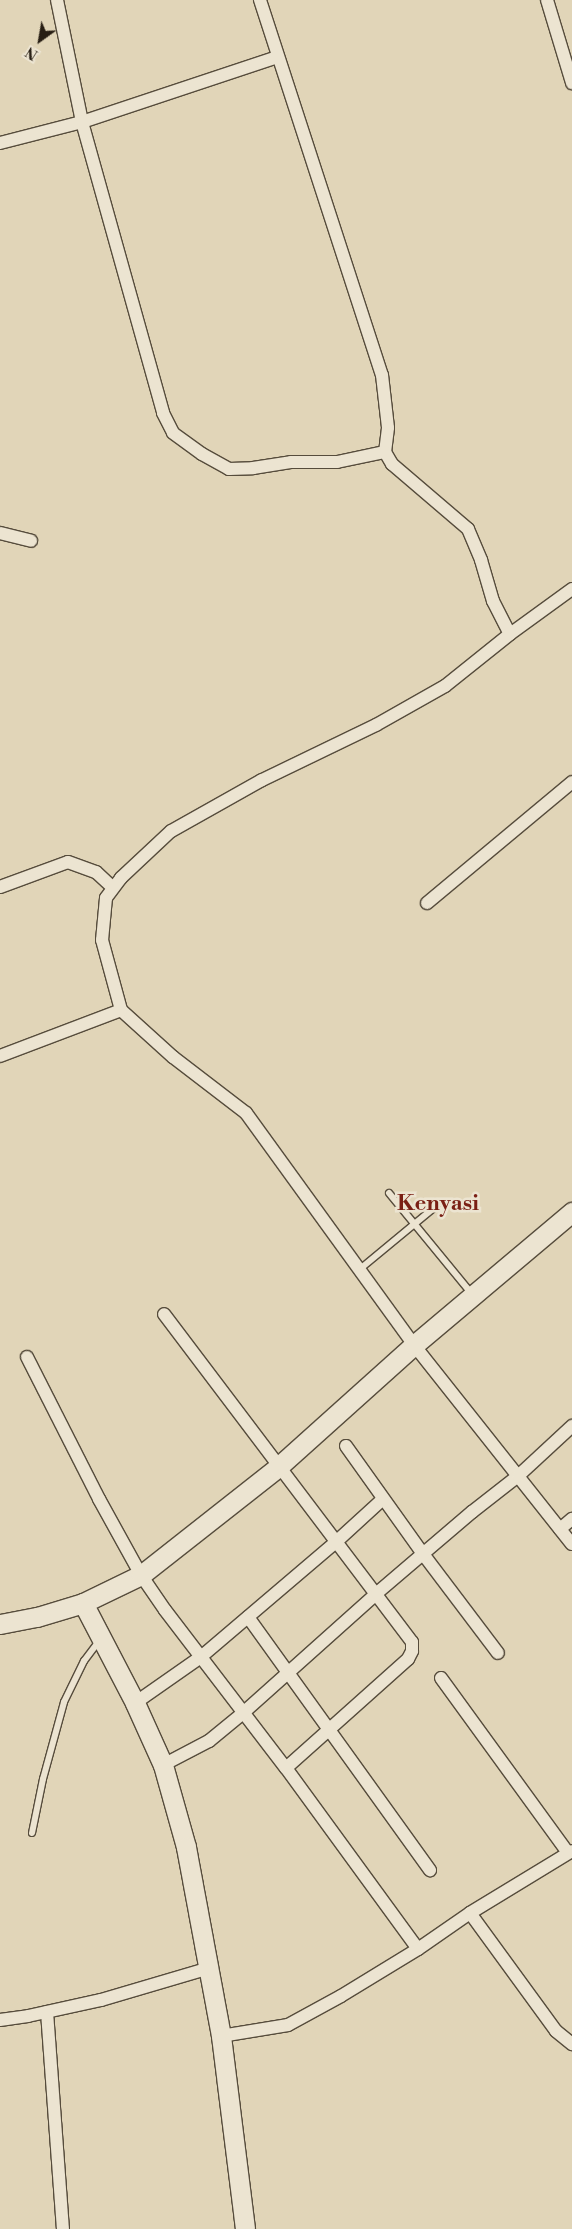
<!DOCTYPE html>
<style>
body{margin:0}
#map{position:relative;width:572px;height:2229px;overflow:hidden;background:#e1d5b8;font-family:"Libre Bodoni",serif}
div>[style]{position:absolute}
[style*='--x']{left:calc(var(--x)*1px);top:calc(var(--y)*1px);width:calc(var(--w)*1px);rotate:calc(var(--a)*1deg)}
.roads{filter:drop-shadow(1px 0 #564c3c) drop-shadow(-1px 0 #564c3c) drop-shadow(0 1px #564c3c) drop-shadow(0 -1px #564c3c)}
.lane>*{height:6px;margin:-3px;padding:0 3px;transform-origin:3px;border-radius:3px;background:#ece4d1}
.street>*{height:12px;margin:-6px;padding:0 6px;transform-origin:6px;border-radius:6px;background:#ece4d1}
.secondary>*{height:19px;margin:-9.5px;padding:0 9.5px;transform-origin:9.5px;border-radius:9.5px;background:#ece4d1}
span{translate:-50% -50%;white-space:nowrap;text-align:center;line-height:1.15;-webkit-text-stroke:5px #ece4d1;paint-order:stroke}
.district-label{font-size:22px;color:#7a1f14;font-weight:700}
.north{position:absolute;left:15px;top:15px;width:50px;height:50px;-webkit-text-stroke:4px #ece4d1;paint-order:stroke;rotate:212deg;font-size:14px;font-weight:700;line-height:20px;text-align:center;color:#271e13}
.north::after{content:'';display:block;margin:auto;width:18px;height:22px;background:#271e13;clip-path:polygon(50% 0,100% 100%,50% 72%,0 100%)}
</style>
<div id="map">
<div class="roads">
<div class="lane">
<div style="--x:389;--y:1193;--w:131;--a:50.6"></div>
<div style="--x:360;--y:1269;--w:105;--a:-39.6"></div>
<div style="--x:32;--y:1833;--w:55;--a:-78.5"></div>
<div style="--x:43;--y:1779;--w:80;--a:-74.7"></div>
<div style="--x:64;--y:1702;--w:46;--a:-64"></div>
<div style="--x:84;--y:1661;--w:26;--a:-53"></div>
</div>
<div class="street">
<div style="--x:57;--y:0;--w:125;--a:78.4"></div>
<div style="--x:82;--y:122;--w:302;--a:74.4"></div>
<div style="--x:163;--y:413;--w:22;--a:63"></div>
<div style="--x:173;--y:433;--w:36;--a:36"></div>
<div style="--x:202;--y:454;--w:31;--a:29"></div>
<div style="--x:229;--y:469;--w:24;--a:-2"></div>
<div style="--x:253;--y:468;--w:38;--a:-9"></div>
<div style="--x:291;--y:462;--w:46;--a:0"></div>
<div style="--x:337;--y:462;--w:49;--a:-11.8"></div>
<div style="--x:260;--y:0;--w:394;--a:72"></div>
<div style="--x:382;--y:375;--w:53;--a:83.5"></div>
<div style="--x:388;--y:428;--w:24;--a:97"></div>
<div style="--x:385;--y:452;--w:14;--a:60"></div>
<div style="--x:392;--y:464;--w:100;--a:40.5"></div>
<div style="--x:468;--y:529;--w:34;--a:67"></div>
<div style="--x:481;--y:560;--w:43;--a:73.7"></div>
<div style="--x:493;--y:601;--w:37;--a:63"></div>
<div style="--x:547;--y:0;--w:87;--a:73.2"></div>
<div style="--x:0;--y:143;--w:85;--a:-14.4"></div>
<div style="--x:82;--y:122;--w:206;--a:-18.4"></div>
<div style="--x:0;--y:533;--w:32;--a:14"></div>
<div style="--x:572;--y:589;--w:77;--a:144"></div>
<div style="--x:510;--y:634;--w:83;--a:141.3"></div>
<div style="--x:445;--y:686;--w:79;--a:150.5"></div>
<div style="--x:376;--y:725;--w:127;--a:154.2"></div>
<div style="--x:262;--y:780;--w:104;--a:150.7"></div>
<div style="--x:171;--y:831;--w:69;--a:136.8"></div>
<div style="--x:121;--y:878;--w:25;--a:127"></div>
<div style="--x:106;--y:898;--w:42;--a:95.4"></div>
<div style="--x:102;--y:940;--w:73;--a:74.8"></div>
<div style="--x:121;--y:1010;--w:70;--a:42.1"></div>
<div style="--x:173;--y:1057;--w:92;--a:37.5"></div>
<div style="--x:246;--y:1113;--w:286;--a:54.1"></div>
<div style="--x:414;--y:1345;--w:254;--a:51.6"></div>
<div style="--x:0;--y:887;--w:72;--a:-20.2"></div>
<div style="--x:68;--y:862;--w:30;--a:20"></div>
<div style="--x:96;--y:872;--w:23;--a:43"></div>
<div style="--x:427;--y:903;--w:189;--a:-39.8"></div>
<div style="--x:0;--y:1056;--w:129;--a:-20.8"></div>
<div style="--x:27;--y:1357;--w:159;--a:63.1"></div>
<div style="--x:99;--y:1499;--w:87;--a:61.1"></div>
<div style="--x:141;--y:1575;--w:42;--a:55.6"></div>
<div style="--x:165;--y:1610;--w:199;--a:52.6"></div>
<div style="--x:286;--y:1768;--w:164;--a:-41.8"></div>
<div style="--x:408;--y:1659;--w:9;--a:-63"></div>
<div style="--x:412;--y:1651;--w:9;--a:-90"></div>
<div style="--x:412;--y:1642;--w:411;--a:-127.1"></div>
<div style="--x:346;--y:1446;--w:133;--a:54.5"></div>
<div style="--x:423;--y:1554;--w:124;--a:52.9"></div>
<div style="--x:560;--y:1529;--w:16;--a:-40"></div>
<div style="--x:248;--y:1617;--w:312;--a:54.3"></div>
<div style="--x:441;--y:1678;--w:216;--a:54"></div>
<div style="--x:135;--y:1703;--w:82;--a:-35"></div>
<div style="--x:202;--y:1656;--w:177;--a:-40.4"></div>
<div style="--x:337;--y:1541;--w:62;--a:-42.4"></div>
<div style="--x:163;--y:1765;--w:52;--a:-27.6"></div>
<div style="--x:209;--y:1741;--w:44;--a:-39.5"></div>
<div style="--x:243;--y:1713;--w:180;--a:-41.8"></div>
<div style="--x:377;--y:1593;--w:125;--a:-40.5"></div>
<div style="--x:472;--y:1512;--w:58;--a:-38"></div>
<div style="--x:518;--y:1476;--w:74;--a:-42.8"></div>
<div style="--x:286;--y:1768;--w:224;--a:53.9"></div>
<div style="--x:470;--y:1913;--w:146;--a:53.9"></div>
<div style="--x:556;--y:2031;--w:21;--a:39"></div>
<div style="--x:47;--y:2012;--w:218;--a:85.8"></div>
<div style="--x:0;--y:2020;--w:28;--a:-8"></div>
<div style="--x:28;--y:2016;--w:75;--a:-12.4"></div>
<div style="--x:101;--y:2000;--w:114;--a:-16.4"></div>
<div style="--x:221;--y:2036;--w:68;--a:-9.3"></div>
<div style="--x:288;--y:2025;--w:60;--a:-28.7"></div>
<div style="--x:341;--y:1996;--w:90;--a:-31.4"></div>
<div style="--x:418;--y:1949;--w:63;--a:-34.7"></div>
<div style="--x:470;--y:1913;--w:119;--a:-31.3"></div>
</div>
<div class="secondary">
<div style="--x:83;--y:1603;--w:113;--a:62.5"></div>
<div style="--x:135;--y:1703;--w:68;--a:65.7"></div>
<div style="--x:163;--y:1765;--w:85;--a:74.3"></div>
<div style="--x:186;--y:1847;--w:192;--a:79.5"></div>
<div style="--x:221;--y:2036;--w:194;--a:82.9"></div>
<div style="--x:0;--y:1624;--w:38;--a:-11"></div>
<div style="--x:37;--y:1617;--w:48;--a:-16.9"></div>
<div style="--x:83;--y:1603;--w:64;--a:-25.8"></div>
<div style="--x:141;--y:1575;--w:174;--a:-38.2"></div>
<div style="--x:278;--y:1467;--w:183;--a:-41.9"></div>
<div style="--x:414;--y:1345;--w:207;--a:-40.1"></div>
</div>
</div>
<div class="district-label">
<span style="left:438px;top:1204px">Kenyasi</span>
</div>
<div class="north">N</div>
</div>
